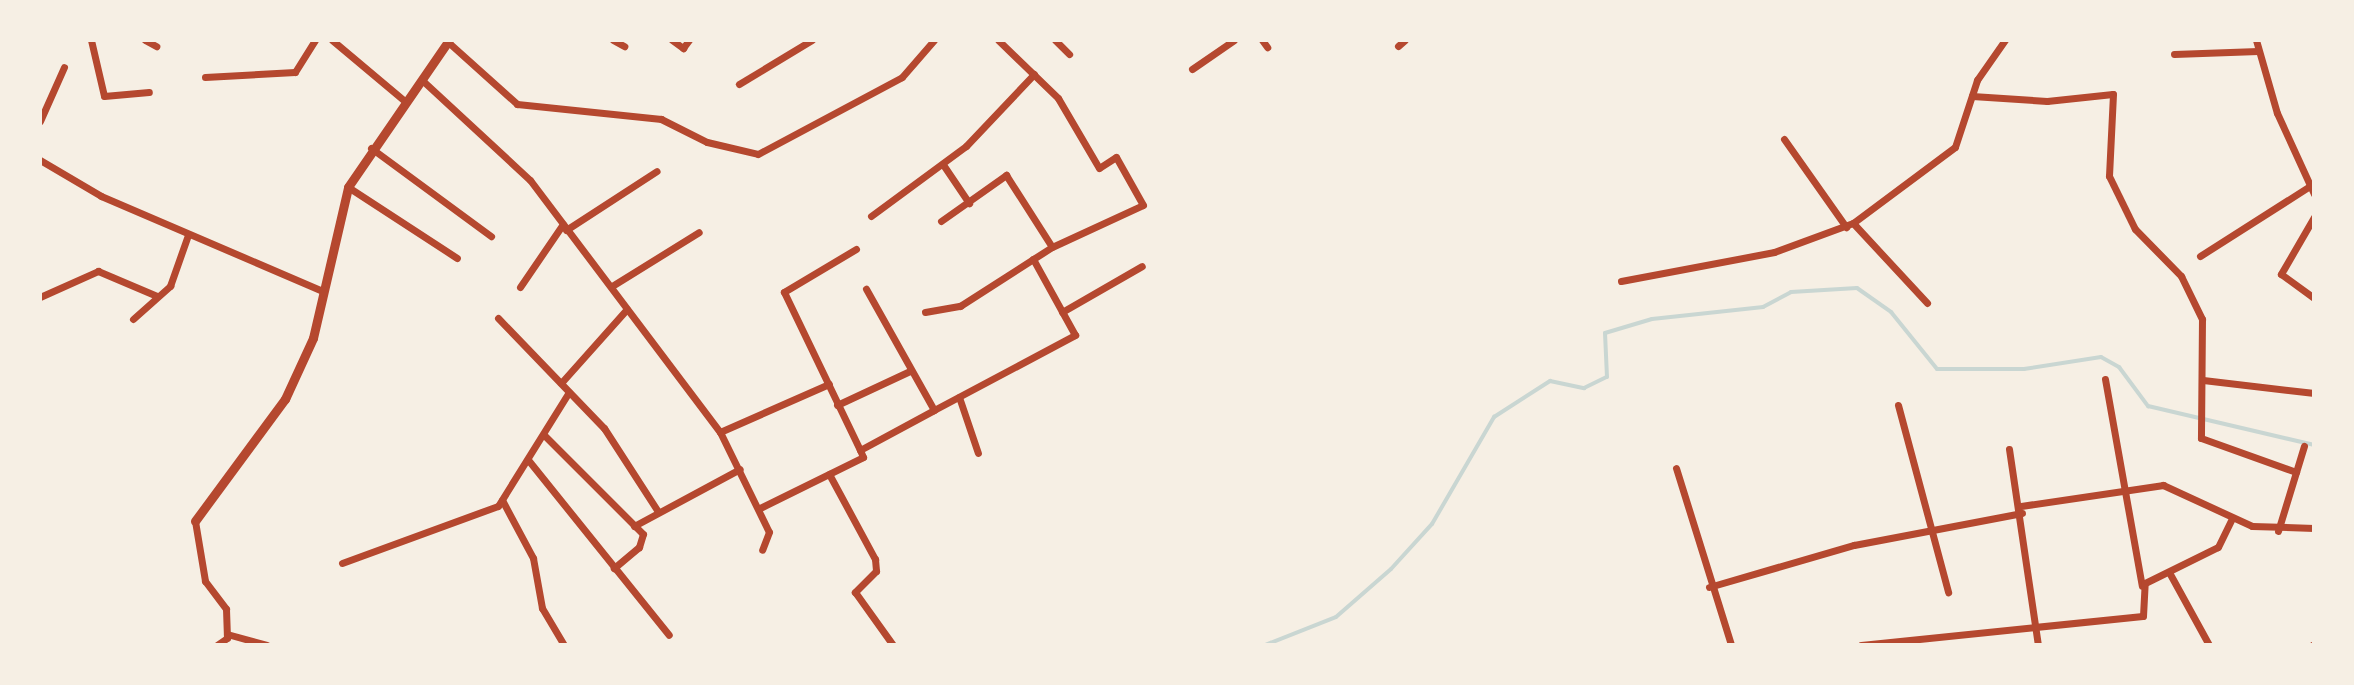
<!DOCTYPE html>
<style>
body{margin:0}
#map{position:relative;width:2354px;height:685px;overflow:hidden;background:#f6efe4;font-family:"PT Sans",sans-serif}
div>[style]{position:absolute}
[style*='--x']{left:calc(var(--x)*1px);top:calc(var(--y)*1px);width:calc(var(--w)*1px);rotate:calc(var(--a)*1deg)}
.stream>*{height:4px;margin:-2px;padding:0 2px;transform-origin:2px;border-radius:2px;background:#c9d6d2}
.minor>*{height:7px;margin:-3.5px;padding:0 3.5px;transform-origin:3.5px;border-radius:3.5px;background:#b5482f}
.tertiary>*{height:9px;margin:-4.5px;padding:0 4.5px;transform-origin:4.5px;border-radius:4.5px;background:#b5482f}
span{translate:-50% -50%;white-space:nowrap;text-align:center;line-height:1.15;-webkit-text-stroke:7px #f6efe4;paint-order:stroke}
.frame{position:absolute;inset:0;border:42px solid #f6efe4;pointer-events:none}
</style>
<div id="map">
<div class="stream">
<div style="--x:1265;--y:645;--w:76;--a:-21.5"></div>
<div style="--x:1336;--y:617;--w:73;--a:-41.1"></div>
<div style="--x:1391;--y:569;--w:61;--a:-47.7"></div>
<div style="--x:1432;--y:524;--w:124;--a:-59.9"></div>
<div style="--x:1494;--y:417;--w:67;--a:-32.7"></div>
<div style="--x:1550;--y:381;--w:35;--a:12"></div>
<div style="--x:1584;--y:388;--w:25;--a:-26"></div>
<div style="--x:1607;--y:377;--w:44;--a:-92.6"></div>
<div style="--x:1605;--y:333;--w:49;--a:-16.6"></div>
<div style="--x:1652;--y:319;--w:112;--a:-6.2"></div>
<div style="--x:1763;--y:307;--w:32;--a:-28"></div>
<div style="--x:1791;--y:292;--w:66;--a:-3.5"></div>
<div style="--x:1857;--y:288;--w:42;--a:35.2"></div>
<div style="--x:1891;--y:312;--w:73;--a:51.1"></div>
<div style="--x:1937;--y:369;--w:87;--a:0"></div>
<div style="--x:2024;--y:369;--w:78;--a:-8.9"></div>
<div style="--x:2101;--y:357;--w:21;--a:29"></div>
<div style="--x:2119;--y:367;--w:49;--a:53.4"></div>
<div style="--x:2148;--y:406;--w:171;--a:13.2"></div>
</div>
<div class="minor">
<div style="--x:91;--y:40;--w:57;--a:76.9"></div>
<div style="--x:104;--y:96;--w:45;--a:-5.1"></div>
<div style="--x:145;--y:40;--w:13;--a:29"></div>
<div style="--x:332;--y:40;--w:97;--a:40"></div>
<div style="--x:613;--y:40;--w:13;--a:29"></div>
<div style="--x:672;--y:40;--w:14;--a:36"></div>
<div style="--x:683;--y:48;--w:10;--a:-53"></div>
<div style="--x:1055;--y:40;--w:20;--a:45"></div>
<div style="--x:1262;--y:40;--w:9;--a:54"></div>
<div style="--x:2256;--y:40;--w:76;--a:74"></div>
<div style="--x:2277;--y:113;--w:89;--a:65.4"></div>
<div style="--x:448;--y:42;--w:93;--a:41.9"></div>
<div style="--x:517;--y:104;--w:145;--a:5.9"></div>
<div style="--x:661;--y:119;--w:51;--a:26.6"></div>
<div style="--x:707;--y:142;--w:52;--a:13.2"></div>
<div style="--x:758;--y:154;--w:163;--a:-28.1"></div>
<div style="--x:902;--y:77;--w:49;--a:-49.1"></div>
<div style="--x:1398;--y:46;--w:9;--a:-41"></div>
<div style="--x:2174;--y:54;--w:84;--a:-2"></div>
<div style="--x:1192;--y:69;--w:51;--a:-34.6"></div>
<div style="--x:205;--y:77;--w:90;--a:-3.2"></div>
<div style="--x:295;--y:72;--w:38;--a:-58"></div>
<div style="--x:423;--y:81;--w:146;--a:42.8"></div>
<div style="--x:530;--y:180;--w:316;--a:53"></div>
<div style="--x:720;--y:432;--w:111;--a:63.9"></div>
<div style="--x:769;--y:532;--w:19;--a:111"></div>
<div style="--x:739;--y:84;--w:85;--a:-31.1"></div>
<div style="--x:1972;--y:96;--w:75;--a:3.8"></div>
<div style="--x:2047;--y:101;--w:66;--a:-6.1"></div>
<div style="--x:2113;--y:94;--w:82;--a:92.8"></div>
<div style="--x:2109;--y:176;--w:59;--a:63.9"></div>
<div style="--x:2135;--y:229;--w:66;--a:45.6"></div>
<div style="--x:2181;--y:276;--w:48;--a:64"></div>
<div style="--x:2202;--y:319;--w:119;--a:90.5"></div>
<div style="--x:2201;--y:438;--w:101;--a:19.7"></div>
<div style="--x:40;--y:121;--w:59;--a:-66"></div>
<div style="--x:1784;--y:139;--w:108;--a:54.8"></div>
<div style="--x:371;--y:148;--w:149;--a:36.3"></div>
<div style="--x:40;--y:160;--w:71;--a:30.5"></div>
<div style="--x:101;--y:196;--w:241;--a:23.2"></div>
<div style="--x:944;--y:166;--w:45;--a:56"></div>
<div style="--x:348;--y:187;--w:130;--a:33.1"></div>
<div style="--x:871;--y:216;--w:118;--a:-36.4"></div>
<div style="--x:966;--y:146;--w:99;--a:-46.6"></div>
<div style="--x:2314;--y:217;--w:66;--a:120.1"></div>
<div style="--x:2281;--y:274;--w:41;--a:36"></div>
<div style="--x:941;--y:221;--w:80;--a:-35.3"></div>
<div style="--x:1006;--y:175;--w:85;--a:57.4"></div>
<div style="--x:1853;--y:223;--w:109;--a:47.2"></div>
<div style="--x:566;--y:230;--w:108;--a:-33"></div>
<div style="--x:856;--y:249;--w:84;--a:149.2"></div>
<div style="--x:784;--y:292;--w:175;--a:64.3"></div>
<div style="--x:2200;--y:256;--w:130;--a:-32.5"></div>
<div style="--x:1621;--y:281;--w:156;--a:-10.7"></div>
<div style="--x:1774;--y:252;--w:84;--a:-20.2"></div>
<div style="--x:1853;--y:223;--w:127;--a:-36.7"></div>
<div style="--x:1955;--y:147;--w:71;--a:-71.8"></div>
<div style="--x:1977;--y:80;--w:49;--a:-55"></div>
<div style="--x:612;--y:286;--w:102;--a:-31.8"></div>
<div style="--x:520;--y:287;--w:76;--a:-55.7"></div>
<div style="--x:40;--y:297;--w:64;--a:-24.1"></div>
<div style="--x:98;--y:271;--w:64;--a:23"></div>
<div style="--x:925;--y:312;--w:36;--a:-10"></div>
<div style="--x:960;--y:306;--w:109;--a:-32.7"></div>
<div style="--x:1052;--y:247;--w:100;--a:-24.8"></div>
<div style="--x:1143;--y:205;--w:55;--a:-119.4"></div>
<div style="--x:1116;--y:157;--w:20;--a:147"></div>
<div style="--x:1099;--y:168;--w:81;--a:-120.4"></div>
<div style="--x:1058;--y:98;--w:83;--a:-136"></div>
<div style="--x:1062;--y:312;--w:92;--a:-29.9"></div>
<div style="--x:498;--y:318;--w:153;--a:46.1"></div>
<div style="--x:604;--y:428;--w:98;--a:57.1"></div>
<div style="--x:133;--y:319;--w:50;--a:-41.7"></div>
<div style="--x:170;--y:286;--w:54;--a:-70.6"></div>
<div style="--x:2105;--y:379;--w:210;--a:79.9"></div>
<div style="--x:2203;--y:380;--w:112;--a:6.7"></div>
<div style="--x:561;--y:383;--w:99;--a:-48.3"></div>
<div style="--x:959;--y:397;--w:59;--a:71.3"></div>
<div style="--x:837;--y:405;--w:81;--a:-25"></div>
<div style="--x:1898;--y:405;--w:194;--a:75"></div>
<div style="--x:934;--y:410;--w:160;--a:-28"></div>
<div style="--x:1075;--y:335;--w:87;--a:-118.9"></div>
<div style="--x:720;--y:432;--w:119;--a:-23.8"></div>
<div style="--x:544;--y:435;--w:140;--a:45"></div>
<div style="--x:643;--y:534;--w:14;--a:107"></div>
<div style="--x:639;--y:547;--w:33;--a:140"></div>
<div style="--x:2009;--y:449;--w:198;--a:81.6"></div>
<div style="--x:529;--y:461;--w:223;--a:51.2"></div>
<div style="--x:1676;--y:468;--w:185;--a:72.7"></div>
<div style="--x:829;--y:474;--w:97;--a:61.6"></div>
<div style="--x:875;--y:559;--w:12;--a:85"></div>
<div style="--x:876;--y:571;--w:30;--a:135"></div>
<div style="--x:855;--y:592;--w:65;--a:54.4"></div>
<div style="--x:502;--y:500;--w:66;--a:61.9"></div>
<div style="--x:533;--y:558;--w:51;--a:79.8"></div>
<div style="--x:542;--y:608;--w:43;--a:59.3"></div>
<div style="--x:2021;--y:506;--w:144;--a:-8.4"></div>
<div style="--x:2163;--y:485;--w:98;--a:24.7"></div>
<div style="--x:2252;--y:526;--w:62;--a:1.8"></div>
<div style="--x:760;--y:508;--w:115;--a:-26.3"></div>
<div style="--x:863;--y:457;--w:8;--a:-113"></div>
<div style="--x:860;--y:450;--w:84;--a:-28.4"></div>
<div style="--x:934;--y:410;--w:139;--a:-119.3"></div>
<div style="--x:195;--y:521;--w:61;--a:80.5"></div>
<div style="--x:205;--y:581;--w:35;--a:53"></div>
<div style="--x:226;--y:609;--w:29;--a:88"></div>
<div style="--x:227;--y:638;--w:12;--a:145"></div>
<div style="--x:634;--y:526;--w:120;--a:-28.3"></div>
<div style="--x:2278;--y:531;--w:89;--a:-73"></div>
<div style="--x:342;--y:563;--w:166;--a:-20.1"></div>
<div style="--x:498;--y:506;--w:134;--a:-58.1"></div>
<div style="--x:2170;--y:574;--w:81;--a:61.2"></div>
<div style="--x:1709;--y:587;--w:151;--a:-16.2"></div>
<div style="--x:1854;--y:545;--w:171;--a:-10.8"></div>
<div style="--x:227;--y:634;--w:41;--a:15.4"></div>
<div style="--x:1861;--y:645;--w:283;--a:-5.9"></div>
<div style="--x:2143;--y:616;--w:33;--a:-87"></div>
<div style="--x:2145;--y:583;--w:81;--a:-26.3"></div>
<div style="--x:2218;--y:547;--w:32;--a:-64"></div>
<div style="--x:2312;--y:645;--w:2;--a:-27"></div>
</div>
<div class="tertiary">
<div style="--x:195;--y:521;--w:152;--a:-53.6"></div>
<div style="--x:285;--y:399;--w:67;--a:-65.3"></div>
<div style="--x:313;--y:338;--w:155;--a:-76.9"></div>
<div style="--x:348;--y:187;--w:178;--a:-55.5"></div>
</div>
<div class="frame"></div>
</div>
